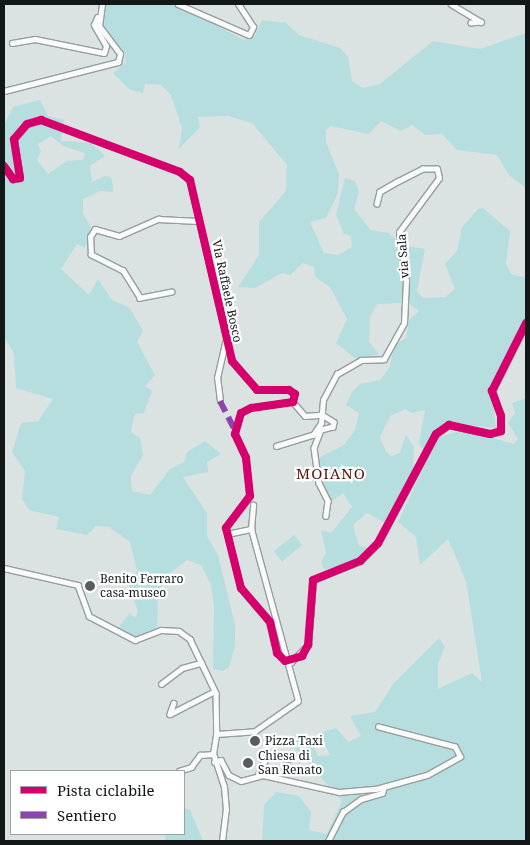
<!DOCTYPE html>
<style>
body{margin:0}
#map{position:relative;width:530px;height:845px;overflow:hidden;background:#dae2e2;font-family:"Noto Serif",serif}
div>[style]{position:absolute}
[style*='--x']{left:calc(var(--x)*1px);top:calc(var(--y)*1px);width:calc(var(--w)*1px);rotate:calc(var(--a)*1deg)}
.green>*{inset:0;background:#b7dedf;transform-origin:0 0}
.roads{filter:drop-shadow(1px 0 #979d9d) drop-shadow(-1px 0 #979d9d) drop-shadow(0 1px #979d9d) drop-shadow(0 -1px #979d9d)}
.minor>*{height:4.5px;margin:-2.25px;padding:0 2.25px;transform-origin:2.25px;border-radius:2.25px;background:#f9fbfb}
.quiet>*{height:6px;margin-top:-3px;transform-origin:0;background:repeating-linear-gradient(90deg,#8e44ad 0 12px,transparent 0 18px)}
.cycleway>*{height:8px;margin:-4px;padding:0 4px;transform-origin:4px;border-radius:4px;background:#d6006c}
.dots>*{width:14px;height:14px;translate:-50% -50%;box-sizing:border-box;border:2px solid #fff;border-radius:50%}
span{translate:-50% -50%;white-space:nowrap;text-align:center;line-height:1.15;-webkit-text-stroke:4.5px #fff;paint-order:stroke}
.street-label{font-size:12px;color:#121717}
.poi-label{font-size:12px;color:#121717}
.left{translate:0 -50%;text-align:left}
.quarter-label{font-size:15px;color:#5a170a;letter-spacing:1px}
.frame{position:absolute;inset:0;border:5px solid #121717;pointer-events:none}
.legend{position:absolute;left:10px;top:770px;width:175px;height:65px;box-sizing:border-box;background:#fff;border:1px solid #a0a2a2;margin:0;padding:6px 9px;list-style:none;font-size:15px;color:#121717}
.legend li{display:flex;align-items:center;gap:10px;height:25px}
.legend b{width:25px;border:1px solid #a0a2a2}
</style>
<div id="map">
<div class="green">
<div style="clip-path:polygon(105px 4px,175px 4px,244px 40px,255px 35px,262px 20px,286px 23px,299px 35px,340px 48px,348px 57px,352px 81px,363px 88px,380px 84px,433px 41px,480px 49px,526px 33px,526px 188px,509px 175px,497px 155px,457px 150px,442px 134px,426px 135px,412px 125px,401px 131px,381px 121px,369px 134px,330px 126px,326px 130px,326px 142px,339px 174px,338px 193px,326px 218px,310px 222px,324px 253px,338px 255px,352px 247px,351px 236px,344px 234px,336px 215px,345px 178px,355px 181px,359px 192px,354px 209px,371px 230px,389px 233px,401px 245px,425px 249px,417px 291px,423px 298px,445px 297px,455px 289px,445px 264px,457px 251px,462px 227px,478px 209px,483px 208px,510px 231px,506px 264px,511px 274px,526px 278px,526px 317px,491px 388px,496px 428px,446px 423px,431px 436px,423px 450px,419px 443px,425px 410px,411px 413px,406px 409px,390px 416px,380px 437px,386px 452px,391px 456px,400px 453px,406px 435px,414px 447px,413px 470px,387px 524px,367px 513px,353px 525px,359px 546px,371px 548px,353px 562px,324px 570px,321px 562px,326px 553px,321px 530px,331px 533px,352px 507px,343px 493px,331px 502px,321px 489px,316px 459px,344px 445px,355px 430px,359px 413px,346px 405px,352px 392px,360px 384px,380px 380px,390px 367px,394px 345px,406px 338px,409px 320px,419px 311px,408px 303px,377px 304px,370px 317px,369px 342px,379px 354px,356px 359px,336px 343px,347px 319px,330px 287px,315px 277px,314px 267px,303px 263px,290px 275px,282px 273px,255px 288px,238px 287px,259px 255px,259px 222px,286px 191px,287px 165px,252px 123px,228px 116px,198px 117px,200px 127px,179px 149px,182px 128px,171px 95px,161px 85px,145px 84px,143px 93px,130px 90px,113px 73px,126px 62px,124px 51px,100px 24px)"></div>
<div style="clip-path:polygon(evenodd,40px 100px,48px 116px,64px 120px,61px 141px,91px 143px,105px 156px,90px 166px,92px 182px,105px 176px,111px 177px,113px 186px,113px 192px,100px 191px,83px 199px,83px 214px,91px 227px,85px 248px,77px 244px,61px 269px,89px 295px,98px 279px,112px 300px,129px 307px,143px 331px,137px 342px,155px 375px,145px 386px,152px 391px,144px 413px,135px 414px,131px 432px,140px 438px,143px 455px,131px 476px,132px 491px,150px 495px,170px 469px,184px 462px,187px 452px,205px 441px,221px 454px,207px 462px,208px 472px,183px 477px,207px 513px,207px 536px,218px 555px,235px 625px,235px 646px,229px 667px,223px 671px,213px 669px,214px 606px,211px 585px,201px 565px,187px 560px,165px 577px,158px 592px,157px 629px,133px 638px,118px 628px,130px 613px,135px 618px,138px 612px,128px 582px,137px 571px,130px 542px,109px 527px,96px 526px,87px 535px,56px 529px,59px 517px,29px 510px,22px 499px,25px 471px,12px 452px,21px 423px,38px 421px,53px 399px,16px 388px,14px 353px,4px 337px,4px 125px,13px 107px,40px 100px,51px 136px,63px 146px,85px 153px,83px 160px,67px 161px,48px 174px,37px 160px,41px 151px,38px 144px,51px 136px)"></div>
<div style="clip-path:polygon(526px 398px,526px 841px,262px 841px,264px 805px,276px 792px,299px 796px,311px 812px,309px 830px,327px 834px,342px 801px,292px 745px,298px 739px,311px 740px,318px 756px,330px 755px,320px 733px,336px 728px,348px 742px,361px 736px,350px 716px,375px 712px,394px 683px,439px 638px,445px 647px,438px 664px,438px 689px,472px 673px,482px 682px,466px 581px,448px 539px,420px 565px,416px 537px,398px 522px,438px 437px,464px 430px,514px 444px,518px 439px,508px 423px,515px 413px,512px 403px)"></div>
<div style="left:294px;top:535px;width:13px;height:26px;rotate:51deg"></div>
<div style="clip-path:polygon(184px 808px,190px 810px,203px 841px,165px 841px,166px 834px,184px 834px)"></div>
</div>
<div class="roads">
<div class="minor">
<div style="--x:178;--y:4;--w:77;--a:23.6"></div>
<div style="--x:249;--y:35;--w:9;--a:-63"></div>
<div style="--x:253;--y:27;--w:27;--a:-123"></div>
<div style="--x:451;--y:4;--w:35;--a:31"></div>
<div style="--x:481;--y:22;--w:10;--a:174"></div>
<div style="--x:12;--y:43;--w:23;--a:-10"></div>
<div style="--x:35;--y:39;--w:70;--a:11.5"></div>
<div style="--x:104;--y:53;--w:7;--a:-74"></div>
<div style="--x:106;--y:46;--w:24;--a:-120"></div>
<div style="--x:94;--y:25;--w:8;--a:-67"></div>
<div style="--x:4;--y:91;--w:118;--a:-14.3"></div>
<div style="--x:118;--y:62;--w:8;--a:-76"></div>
<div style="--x:120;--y:54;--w:35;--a:-127"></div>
<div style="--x:99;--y:26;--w:22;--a:-82"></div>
<div style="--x:4;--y:166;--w:16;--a:55"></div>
<div style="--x:13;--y:179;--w:7;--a:-8"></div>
<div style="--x:20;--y:178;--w:39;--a:-99"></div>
<div style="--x:14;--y:139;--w:20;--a:-49"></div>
<div style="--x:27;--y:124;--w:15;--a:-16"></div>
<div style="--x:41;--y:120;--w:148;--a:20.5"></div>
<div style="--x:180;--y:172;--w:13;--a:39"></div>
<div style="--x:190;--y:180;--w:186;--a:76.9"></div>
<div style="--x:232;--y:361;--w:38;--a:49"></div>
<div style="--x:257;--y:390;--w:32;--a:0"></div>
<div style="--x:289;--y:390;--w:7;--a:34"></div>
<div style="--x:295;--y:394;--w:8;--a:104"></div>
<div style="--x:293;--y:402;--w:42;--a:171.9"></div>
<div style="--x:251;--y:408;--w:11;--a:153"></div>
<div style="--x:241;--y:413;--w:22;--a:106"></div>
<div style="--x:235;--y:434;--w:26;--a:65"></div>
<div style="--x:246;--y:458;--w:38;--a:84"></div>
<div style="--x:250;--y:496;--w:40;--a:127"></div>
<div style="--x:226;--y:528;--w:62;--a:76"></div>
<div style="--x:241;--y:588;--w:45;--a:49.5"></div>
<div style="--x:270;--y:622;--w:32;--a:77"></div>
<div style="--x:277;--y:653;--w:17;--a:33"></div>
<div style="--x:172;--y:292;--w:33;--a:169"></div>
<div style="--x:140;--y:298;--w:32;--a:-122"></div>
<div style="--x:123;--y:271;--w:36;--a:-153"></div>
<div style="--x:91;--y:255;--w:18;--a:-93"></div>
<div style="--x:90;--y:237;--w:9;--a:-58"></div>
<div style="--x:95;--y:229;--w:25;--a:16"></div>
<div style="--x:119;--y:236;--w:43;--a:-23.6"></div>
<div style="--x:158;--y:219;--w:40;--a:2.9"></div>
<div style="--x:220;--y:401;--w:23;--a:-97"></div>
<div style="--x:217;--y:378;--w:37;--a:-77"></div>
<div style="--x:293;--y:402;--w:18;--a:49"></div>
<div style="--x:305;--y:416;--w:16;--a:-4"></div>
<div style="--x:321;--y:414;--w:15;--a:32"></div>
<div style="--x:334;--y:422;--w:5;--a:101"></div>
<div style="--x:333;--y:427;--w:12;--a:166"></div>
<div style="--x:321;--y:430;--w:19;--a:111"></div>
<div style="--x:314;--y:448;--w:35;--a:82"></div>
<div style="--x:319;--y:483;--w:20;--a:63"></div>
<div style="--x:328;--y:501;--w:15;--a:98"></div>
<div style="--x:276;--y:446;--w:39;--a:-17"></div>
<div style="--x:313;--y:435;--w:14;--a:-56"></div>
<div style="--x:321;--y:423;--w:23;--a:-85"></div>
<div style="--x:323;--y:400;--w:30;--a:-62"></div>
<div style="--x:337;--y:374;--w:28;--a:-30"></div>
<div style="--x:361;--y:360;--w:23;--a:-2"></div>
<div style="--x:384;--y:359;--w:41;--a:-60.9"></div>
<div style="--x:404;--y:323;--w:42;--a:-87.3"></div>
<div style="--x:406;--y:281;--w:49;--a:-98.1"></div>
<div style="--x:399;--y:232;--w:67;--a:-53.5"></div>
<div style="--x:439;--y:178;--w:9;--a:-103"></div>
<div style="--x:437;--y:169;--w:14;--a:180"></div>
<div style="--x:423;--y:169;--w:27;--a:153"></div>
<div style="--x:399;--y:181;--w:22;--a:150"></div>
<div style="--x:380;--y:192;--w:12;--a:104"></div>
<div style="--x:227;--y:534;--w:25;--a:-12"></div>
<div style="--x:4;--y:568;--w:76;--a:12.9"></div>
<div style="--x:78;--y:585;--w:33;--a:70"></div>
<div style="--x:89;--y:616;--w:52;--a:27.6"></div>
<div style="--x:135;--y:640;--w:28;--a:-21"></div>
<div style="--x:161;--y:630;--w:18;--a:3"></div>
<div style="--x:179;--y:631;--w:14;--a:36"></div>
<div style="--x:190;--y:639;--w:60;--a:64.3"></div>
<div style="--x:216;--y:693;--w:39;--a:89"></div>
<div style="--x:291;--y:662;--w:24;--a:-45"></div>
<div style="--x:308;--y:645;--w:65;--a:-85.6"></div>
<div style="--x:313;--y:580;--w:51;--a:-22"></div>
<div style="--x:360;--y:561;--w:25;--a:-45"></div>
<div style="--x:378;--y:543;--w:123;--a:-62"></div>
<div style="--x:436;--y:434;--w:16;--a:-35"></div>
<div style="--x:449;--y:425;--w:42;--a:12.4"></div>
<div style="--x:490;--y:434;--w:11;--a:-15"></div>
<div style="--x:501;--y:431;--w:15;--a:-90"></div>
<div style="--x:501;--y:416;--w:27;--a:-110"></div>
<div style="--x:492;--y:391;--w:76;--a:-63.4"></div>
<div style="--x:161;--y:684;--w:26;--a:-37"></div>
<div style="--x:182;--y:668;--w:20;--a:-15"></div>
<div style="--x:174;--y:703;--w:12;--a:110"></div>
<div style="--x:170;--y:714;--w:48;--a:-27.1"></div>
<div style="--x:214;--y:762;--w:7;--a:-16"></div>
<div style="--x:221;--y:760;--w:17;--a:62"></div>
<div style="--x:229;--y:775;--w:13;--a:27"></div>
<div style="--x:241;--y:781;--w:23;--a:-15"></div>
<div style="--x:263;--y:775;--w:78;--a:12.6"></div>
<div style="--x:339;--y:792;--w:37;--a:-5"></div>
<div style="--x:376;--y:789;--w:53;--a:-15.4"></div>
<div style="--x:427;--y:775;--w:38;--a:-29"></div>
<div style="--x:460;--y:757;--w:11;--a:-117"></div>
<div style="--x:455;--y:747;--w:79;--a:-165.3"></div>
<div style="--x:179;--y:771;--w:13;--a:-18"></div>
<div style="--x:191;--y:767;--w:15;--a:-53"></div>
<div style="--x:200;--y:755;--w:13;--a:-4"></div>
<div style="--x:258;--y:775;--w:21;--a:-65"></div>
<div style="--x:267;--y:756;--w:22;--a:8"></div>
<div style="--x:222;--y:841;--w:31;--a:-83"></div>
<div style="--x:226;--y:810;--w:23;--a:-95"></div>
<div style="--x:224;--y:787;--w:35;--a:-108"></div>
<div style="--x:213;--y:754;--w:20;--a:-81"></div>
<div style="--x:216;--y:734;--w:39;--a:-4"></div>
<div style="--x:255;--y:731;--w:52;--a:-34.9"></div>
<div style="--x:298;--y:701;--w:178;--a:-105.3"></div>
<div style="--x:251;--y:529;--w:24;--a:-85"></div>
<div style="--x:328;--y:841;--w:33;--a:-63"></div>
<div style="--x:343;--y:812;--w:22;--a:-36"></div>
<div style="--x:361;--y:799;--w:22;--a:-16"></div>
<div style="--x:382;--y:793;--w:6;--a:-72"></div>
</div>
</div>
<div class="quiet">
<div style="--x:220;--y:401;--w:31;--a:63"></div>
</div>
<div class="cycleway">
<div style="--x:4;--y:166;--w:16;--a:55"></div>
<div style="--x:13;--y:179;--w:7;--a:-8"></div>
<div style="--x:20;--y:178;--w:39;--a:-99"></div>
<div style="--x:14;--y:139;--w:20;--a:-49"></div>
<div style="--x:27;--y:124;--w:15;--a:-16"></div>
<div style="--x:41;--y:120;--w:148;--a:20.5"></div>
<div style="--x:180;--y:172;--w:13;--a:39"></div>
<div style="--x:190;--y:180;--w:186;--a:76.9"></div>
<div style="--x:232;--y:361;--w:38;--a:49"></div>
<div style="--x:257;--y:390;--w:32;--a:0"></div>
<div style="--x:289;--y:390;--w:7;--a:34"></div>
<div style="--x:295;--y:394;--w:8;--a:104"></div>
<div style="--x:293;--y:402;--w:42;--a:171.9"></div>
<div style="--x:251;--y:408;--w:11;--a:153"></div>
<div style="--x:241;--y:413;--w:22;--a:106"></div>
<div style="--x:235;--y:434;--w:26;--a:65"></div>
<div style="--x:246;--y:458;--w:38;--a:84"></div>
<div style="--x:250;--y:496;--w:40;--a:127"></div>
<div style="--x:226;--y:528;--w:62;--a:76"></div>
<div style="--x:241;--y:588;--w:45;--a:49.5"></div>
<div style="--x:270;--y:622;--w:32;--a:77"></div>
<div style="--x:277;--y:653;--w:11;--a:45"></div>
<div style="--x:285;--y:661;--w:18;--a:-16"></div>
<div style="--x:302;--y:656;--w:13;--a:-61"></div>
<div style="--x:308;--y:645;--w:65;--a:-85.6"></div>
<div style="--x:313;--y:580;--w:51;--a:-22"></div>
<div style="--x:360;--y:561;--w:25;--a:-45"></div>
<div style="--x:378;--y:543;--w:123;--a:-62"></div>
<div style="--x:436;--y:434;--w:16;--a:-35"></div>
<div style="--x:449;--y:425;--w:42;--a:12.4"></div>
<div style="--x:490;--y:434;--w:11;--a:-15"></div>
<div style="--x:501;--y:431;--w:15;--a:-90"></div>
<div style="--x:501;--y:416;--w:27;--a:-110"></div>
<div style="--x:492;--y:391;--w:76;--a:-63.4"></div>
</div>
<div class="dots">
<div style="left:90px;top:586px;background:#585e5e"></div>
<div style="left:255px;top:741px;background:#585e5e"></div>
<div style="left:248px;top:763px;background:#585e5e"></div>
</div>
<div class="street-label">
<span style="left:403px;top:256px;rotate:-94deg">via Sala</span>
<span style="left:227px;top:291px;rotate:78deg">Via Raffaele Bosco</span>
</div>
<div class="poi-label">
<span class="left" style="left:100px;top:586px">Benito Ferraro<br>casa-museo</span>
<span class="left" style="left:265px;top:741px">Pizza Taxi</span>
<span class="left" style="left:258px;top:763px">Chiesa di<br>San Renato</span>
</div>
<div class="quarter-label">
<span style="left:331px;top:474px">MOIANO</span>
</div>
<div class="frame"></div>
<ul class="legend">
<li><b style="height:6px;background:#d6006c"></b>Pista ciclabile</li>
<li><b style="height:6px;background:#8e44ad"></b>Sentiero</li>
</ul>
</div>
